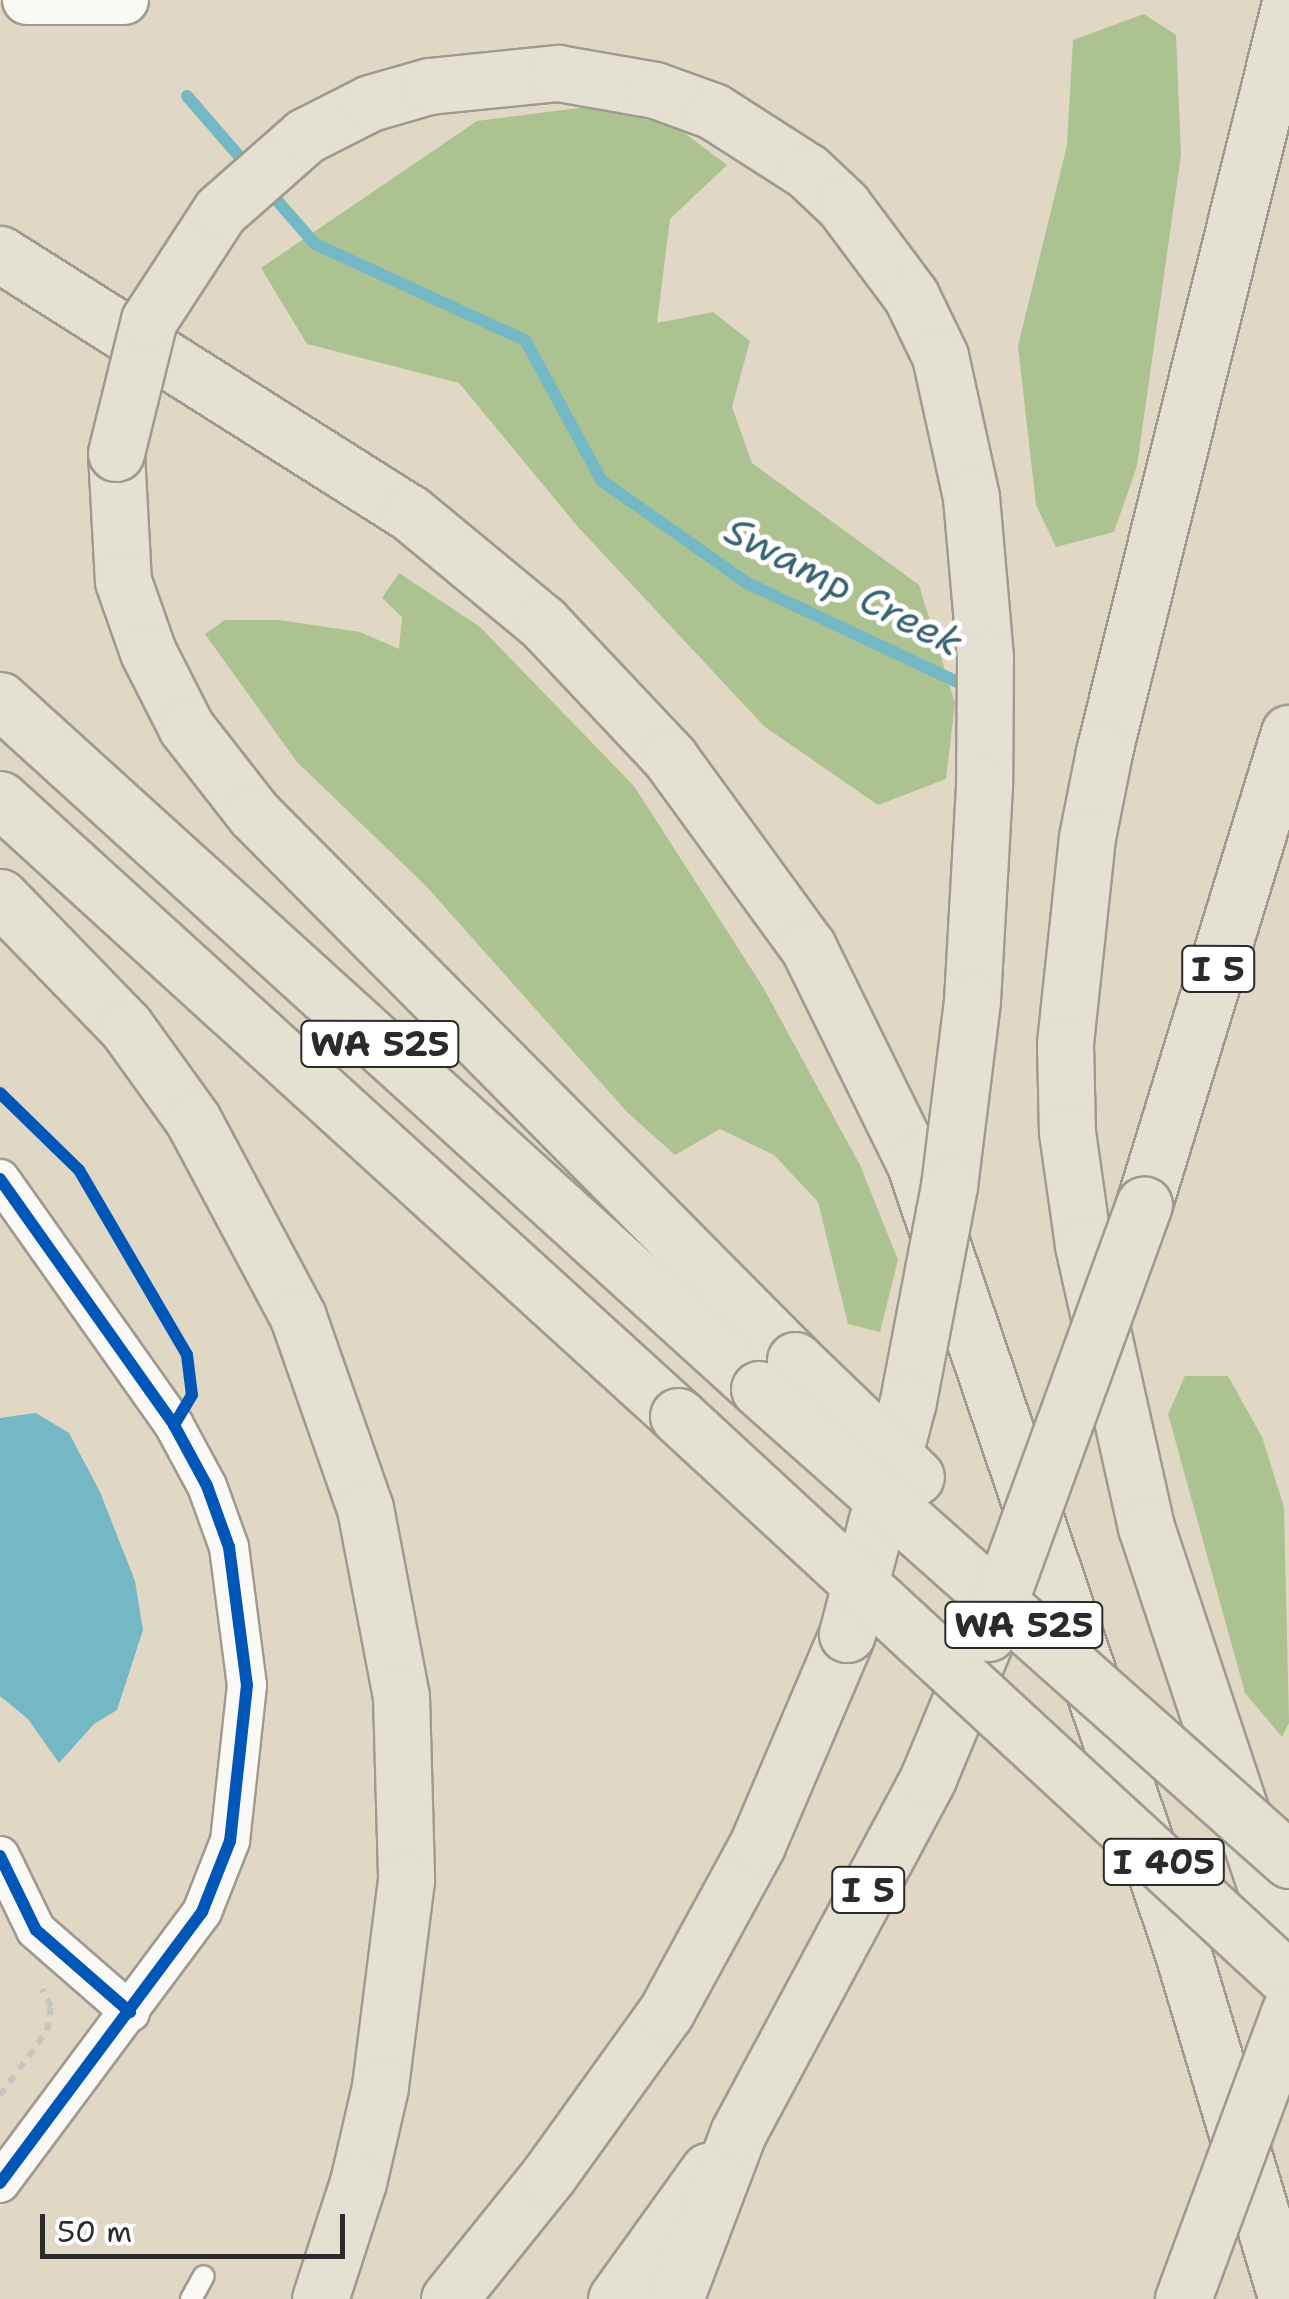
<!DOCTYPE html>
<style>
body{margin:0}
#map{position:relative;width:1289px;height:2299px;overflow:hidden;background:#e0d8c4;font-family:"Shantell Sans",sans-serif}
div>[style]{position:absolute}
[style*='--x']{left:calc(var(--x)*1px);top:calc(var(--y)*1px);width:calc(var(--w)*1px);rotate:calc(var(--a)*1deg)}
.forest>*{inset:0;background:#adc291}
.water>*{inset:0;background:#74b7c5}
.stream>*{height:12px;margin:-6px;padding:0 6px;transform-origin:6px;border-radius:6px;background:#74b7c5}
.path>*{height:6px;margin-top:-3px;transform-origin:0;background:repeating-linear-gradient(90deg,#c7c5c1 0 8px,transparent 0 16px)}
.roads{filter:drop-shadow(2px 0 #9e9a8f) drop-shadow(-2px 0 #9e9a8f) drop-shadow(0 2px #9e9a8f) drop-shadow(0 -2px #9e9a8f)}
.service>*{height:20px;margin:-10px;padding:0 10px;transform-origin:10px;border-radius:10px;background:#faf9f6}
.minor>*{height:38px;margin:-19px;padding:0 19px;transform-origin:19px;border-radius:19px;background:#faf9f6}
.tertiary>*{height:48px;margin:-24px;padding:0 24px;transform-origin:24px;border-radius:24px;background:#faf9f6}
.motorway>*{height:55px;margin:-27.5px;padding:0 27.5px;transform-origin:27.5px;border-radius:27.5px;background:#e4e0d2}
.bridges{filter:drop-shadow(2px 0 #9e9a8f) drop-shadow(-2px 0 #9e9a8f) drop-shadow(0 2px #9e9a8f) drop-shadow(0 -2px #9e9a8f)}
.motorway-bridge>*{height:55px;margin:-27.5px;padding:0 27.5px;transform-origin:27.5px;border-radius:27.5px;background:#e4e0d2}
.cycleway>*{height:12px;margin:-6px;padding:0 6px;transform-origin:6px;border-radius:6px;background:#0057b8}
span{translate:-50% -50%;white-space:nowrap;text-align:center;line-height:1.15;-webkit-text-stroke:10px #fff;paint-order:stroke}
.shield-label span{padding:2px 8px;background:#fff;border:2px solid;border-radius:8px;-webkit-text-stroke-width:0}
.shield-label{font-size:35px;color:#2b2b2b;font-weight:700}
.water-label{font-size:40px;color:#376470;font-style:italic}
.scale{position:absolute;left:40px;top:2214px;width:305px;height:45px;box-sizing:border-box;border:5px solid #2b2b2b;border-top:0;padding-left:12px;font-size:30px;line-height:35px;white-space:nowrap;color:#2b2b2b;-webkit-text-stroke:8px #fff;paint-order:stroke}
</style>
<div id="map">
<div class="forest">
<div style="clip-path:polygon(1144px 14px,1176px 35px,1181px 155px,1137px 466px,1114px 532px,1056px 547px,1036px 505px,1018px 346px,1067px 145px,1073px 40px)"></div>
<div style="clip-path:polygon(595px 106px,678px 128px,727px 165px,670px 219px,657px 323px,713px 312px,750px 341px,732px 407px,752px 463px,919px 585px,955px 703px,946px 779px,878px 805px,765px 727px,578px 527px,459px 383px,307px 344px,261px 268px,477px 121px)"></div>
<div style="clip-path:polygon(399px 573px,480px 627px,634px 786px,763px 987px,860px 1165px,898px 1260px,880px 1332px,848px 1324px,818px 1202px,774px 1155px,720px 1129px,675px 1155px,627px 1112px,426px 886px,297px 762px,205px 634px,225px 620px,279px 620px,360px 632px,399px 649px,402px 617px,382px 598px)"></div>
<div style="clip-path:polygon(1185px 1376px,1228px 1376px,1262px 1437px,1284px 1507px,1289px 1723px,1282px 1737px,1245px 1693px,1168px 1414px)"></div>
</div>
<div class="water">
<div style="clip-path:polygon(36px 1413px,69px 1433px,100px 1492px,135px 1581px,143px 1630px,117px 1710px,94px 1724px,59px 1763px,28px 1719px,0 1696px,0 1418px)"></div>
</div>
<div class="stream">
<div style="--x:187;--y:96;--w:98;--a:49.1"></div>
<div style="--x:267;--y:189;--w:73;--a:48.9"></div>
<div style="--x:315;--y:244;--w:231;--a:24.6"></div>
<div style="--x:525;--y:340;--w:161;--a:61.4"></div>
<div style="--x:602;--y:481;--w:177;--a:35.1"></div>
<div style="--x:747;--y:583;--w:249;--a:25.2"></div>
</div>
<div class="path">
<div style="--x:0;--y:2095;--w:79;--a:-53.7"></div>
<div style="--x:47;--y:2031;--w:25;--a:-81"></div>
<div style="--x:51;--y:2006;--w:19;--a:-118"></div>
</div>
<div class="roads">
<div class="service">
<div style="--x:191;--y:2299;--w:26;--a:-61"></div>
</div>
<div class="minor">
<div style="--x:0;--y:1179;--w:301;--a:54.7"></div>
<div style="--x:174;--y:1425;--w:69;--a:61.6"></div>
<div style="--x:207;--y:1486;--w:65;--a:70.2"></div>
<div style="--x:229;--y:1547;--w:139;--a:82.6"></div>
<div style="--x:247;--y:1685;--w:157;--a:96.2"></div>
<div style="--x:230;--y:1841;--w:76;--a:111.5"></div>
<div style="--x:202;--y:1912;--w:338;--a:126.7"></div>
<div style="--x:0;--y:1856;--w:82;--a:64.1"></div>
<div style="--x:36;--y:1930;--w:125;--a:41.1"></div>
</div>
<div class="tertiary">
<div style="--x:27;--y:0;--w:97;--a:0"></div>
</div>
<div class="motorway">
<div style="--x:1289;--y:7;--w:768;--a:103.95"></div>
<div style="--x:1104;--y:752;--w:87;--a:101.3"></div>
<div style="--x:1087;--y:837;--w:208;--a:96.1"></div>
<div style="--x:1065;--y:1044;--w:88;--a:88.7"></div>
<div style="--x:1067;--y:1132;--w:114;--a:81.9"></div>
<div style="--x:1083;--y:1245;--w:289;--a:77.4"></div>
<div style="--x:1146;--y:1527;--w:452;--a:71.6"></div>
<div style="--x:0;--y:254;--w:485;--a:32.3"></div>
<div style="--x:410;--y:513;--w:173;--a:39.6"></div>
<div style="--x:543;--y:623;--w:185;--a:46.7"></div>
<div style="--x:670;--y:758;--w:234;--a:53.9"></div>
<div style="--x:808;--y:947;--w:240;--a:63.8"></div>
<div style="--x:914;--y:1162;--w:832;--a:71.22"></div>
<div style="--x:1182;--y:1950;--w:364;--a:73.3"></div>
<div style="--x:116;--y:453;--w:128;--a:86.9"></div>
<div style="--x:123;--y:581;--w:75;--a:70.6"></div>
<div style="--x:148;--y:652;--w:84;--a:63.1"></div>
<div style="--x:186;--y:727;--w:110;--a:52"></div>
<div style="--x:254;--y:814;--w:769;--a:45.26"></div>
<div style="--x:0;--y:700;--w:1025;--a:42.23"></div>
<div style="--x:0;--y:799;--w:917;--a:42.3"></div>
<div style="--x:0;--y:897;--w:181;--a:45.9"></div>
<div style="--x:126;--y:1027;--w:115;--a:54.2"></div>
<div style="--x:193;--y:1120;--w:223;--a:61.9"></div>
<div style="--x:298;--y:1317;--w:202;--a:70.7"></div>
<div style="--x:365;--y:1508;--w:191;--a:79.2"></div>
<div style="--x:401;--y:1696;--w:184;--a:88.4"></div>
<div style="--x:406;--y:1880;--w:209;--a:97.2"></div>
<div style="--x:380;--y:2087;--w:98;--a:103"></div>
<div style="--x:358;--y:2182;--w:123;--a:108"></div>
<div style="--x:1144;--y:1204;--w:493;--a:-72.9"></div>
<div style="--x:449;--y:2299;--w:158;--a:-51.2"></div>
<div style="--x:548;--y:2176;--w:202;--a:-54.3"></div>
<div style="--x:666;--y:2012;--w:190;--a:-61.4"></div>
<div style="--x:757;--y:1845;--w:229;--a:-66.9"></div>
<div style="--x:616;--y:2299;--w:158;--a:-54.3"></div>
<div style="--x:675;--y:2299;--w:178;--a:-69.2"></div>
<div style="--x:738;--y:2133;--w:403;--a:-61.8"></div>
<div style="--x:928;--y:1778;--w:148;--a:-67.4"></div>
</div>
</div>
<div class="bridges">
<div class="motorway-bridge">
<div style="--x:116;--y:453;--w:137;--a:-76.1"></div>
<div style="--x:149;--y:320;--w:130;--a:-56.9"></div>
<div style="--x:220;--y:211;--w:113;--a:-41.4"></div>
<div style="--x:305;--y:136;--w:73;--a:-26.9"></div>
<div style="--x:370;--y:103;--w:61;--a:-16.1"></div>
<div style="--x:429;--y:86;--w:130;--a:-5.8"></div>
<div style="--x:558;--y:73;--w:98;--a:9.9"></div>
<div style="--x:655;--y:90;--w:62;--a:19.9"></div>
<div style="--x:713;--y:111;--w:112;--a:32.6"></div>
<div style="--x:807;--y:171;--w:50;--a:43.4"></div>
<div style="--x:843;--y:205;--w:114;--a:53.2"></div>
<div style="--x:911;--y:296;--w:67;--a:64.2"></div>
<div style="--x:940;--y:356;--w:144;--a:77.6"></div>
<div style="--x:971;--y:497;--w:162;--a:85"></div>
<div style="--x:985;--y:658;--w:128;--a:90.4"></div>
<div style="--x:984;--y:786;--w:215;--a:93.2"></div>
<div style="--x:972;--y:1001;--w:186;--a:97.1"></div>
<div style="--x:949;--y:1186;--w:219;--a:100.8"></div>
<div style="--x:908;--y:1401;--w:241;--a:104.7"></div>
<div style="--x:795;--y:1360;--w:168;--a:44"></div>
<div style="--x:759;--y:1389;--w:709;--a:41.63"></div>
<div style="--x:678;--y:1416;--w:832;--a:42.71"></div>
<div style="--x:988;--y:1633;--w:456;--a:-70"></div>
<div style="--x:1183;--y:2299;--w:306;--a:-69.7"></div>
</div>
</div>
<div class="cycleway">
<div style="--x:0;--y:1093;--w:110;--a:44.3"></div>
<div style="--x:79;--y:1170;--w:214;--a:59.7"></div>
<div style="--x:187;--y:1355;--w:40;--a:82.9"></div>
<div style="--x:192;--y:1395;--w:35;--a:121"></div>
<div style="--x:0;--y:1179;--w:301;--a:54.7"></div>
<div style="--x:174;--y:1425;--w:69;--a:61.6"></div>
<div style="--x:207;--y:1486;--w:65;--a:70.2"></div>
<div style="--x:229;--y:1547;--w:139;--a:82.6"></div>
<div style="--x:247;--y:1685;--w:157;--a:96.2"></div>
<div style="--x:230;--y:1841;--w:76;--a:111.5"></div>
<div style="--x:202;--y:1912;--w:338;--a:126.7"></div>
<div style="--x:0;--y:1856;--w:82;--a:64.1"></div>
<div style="--x:36;--y:1930;--w:125;--a:41.1"></div>
</div>
<div class="shield-label">
<span style="left:1218px;top:969px">I 5</span>
<span style="left:380px;top:1044px">WA 525</span>
<span style="left:1024px;top:1625px">WA 525</span>
<span style="left:1164px;top:1862px">I 405</span>
<span style="left:868px;top:1890px">I 5</span>
</div>
<div class="water-label">
<span style="left:844px;top:586px;rotate:27deg">Swamp Creek</span>
</div>
<div class="scale">50 m</div>
</div>
